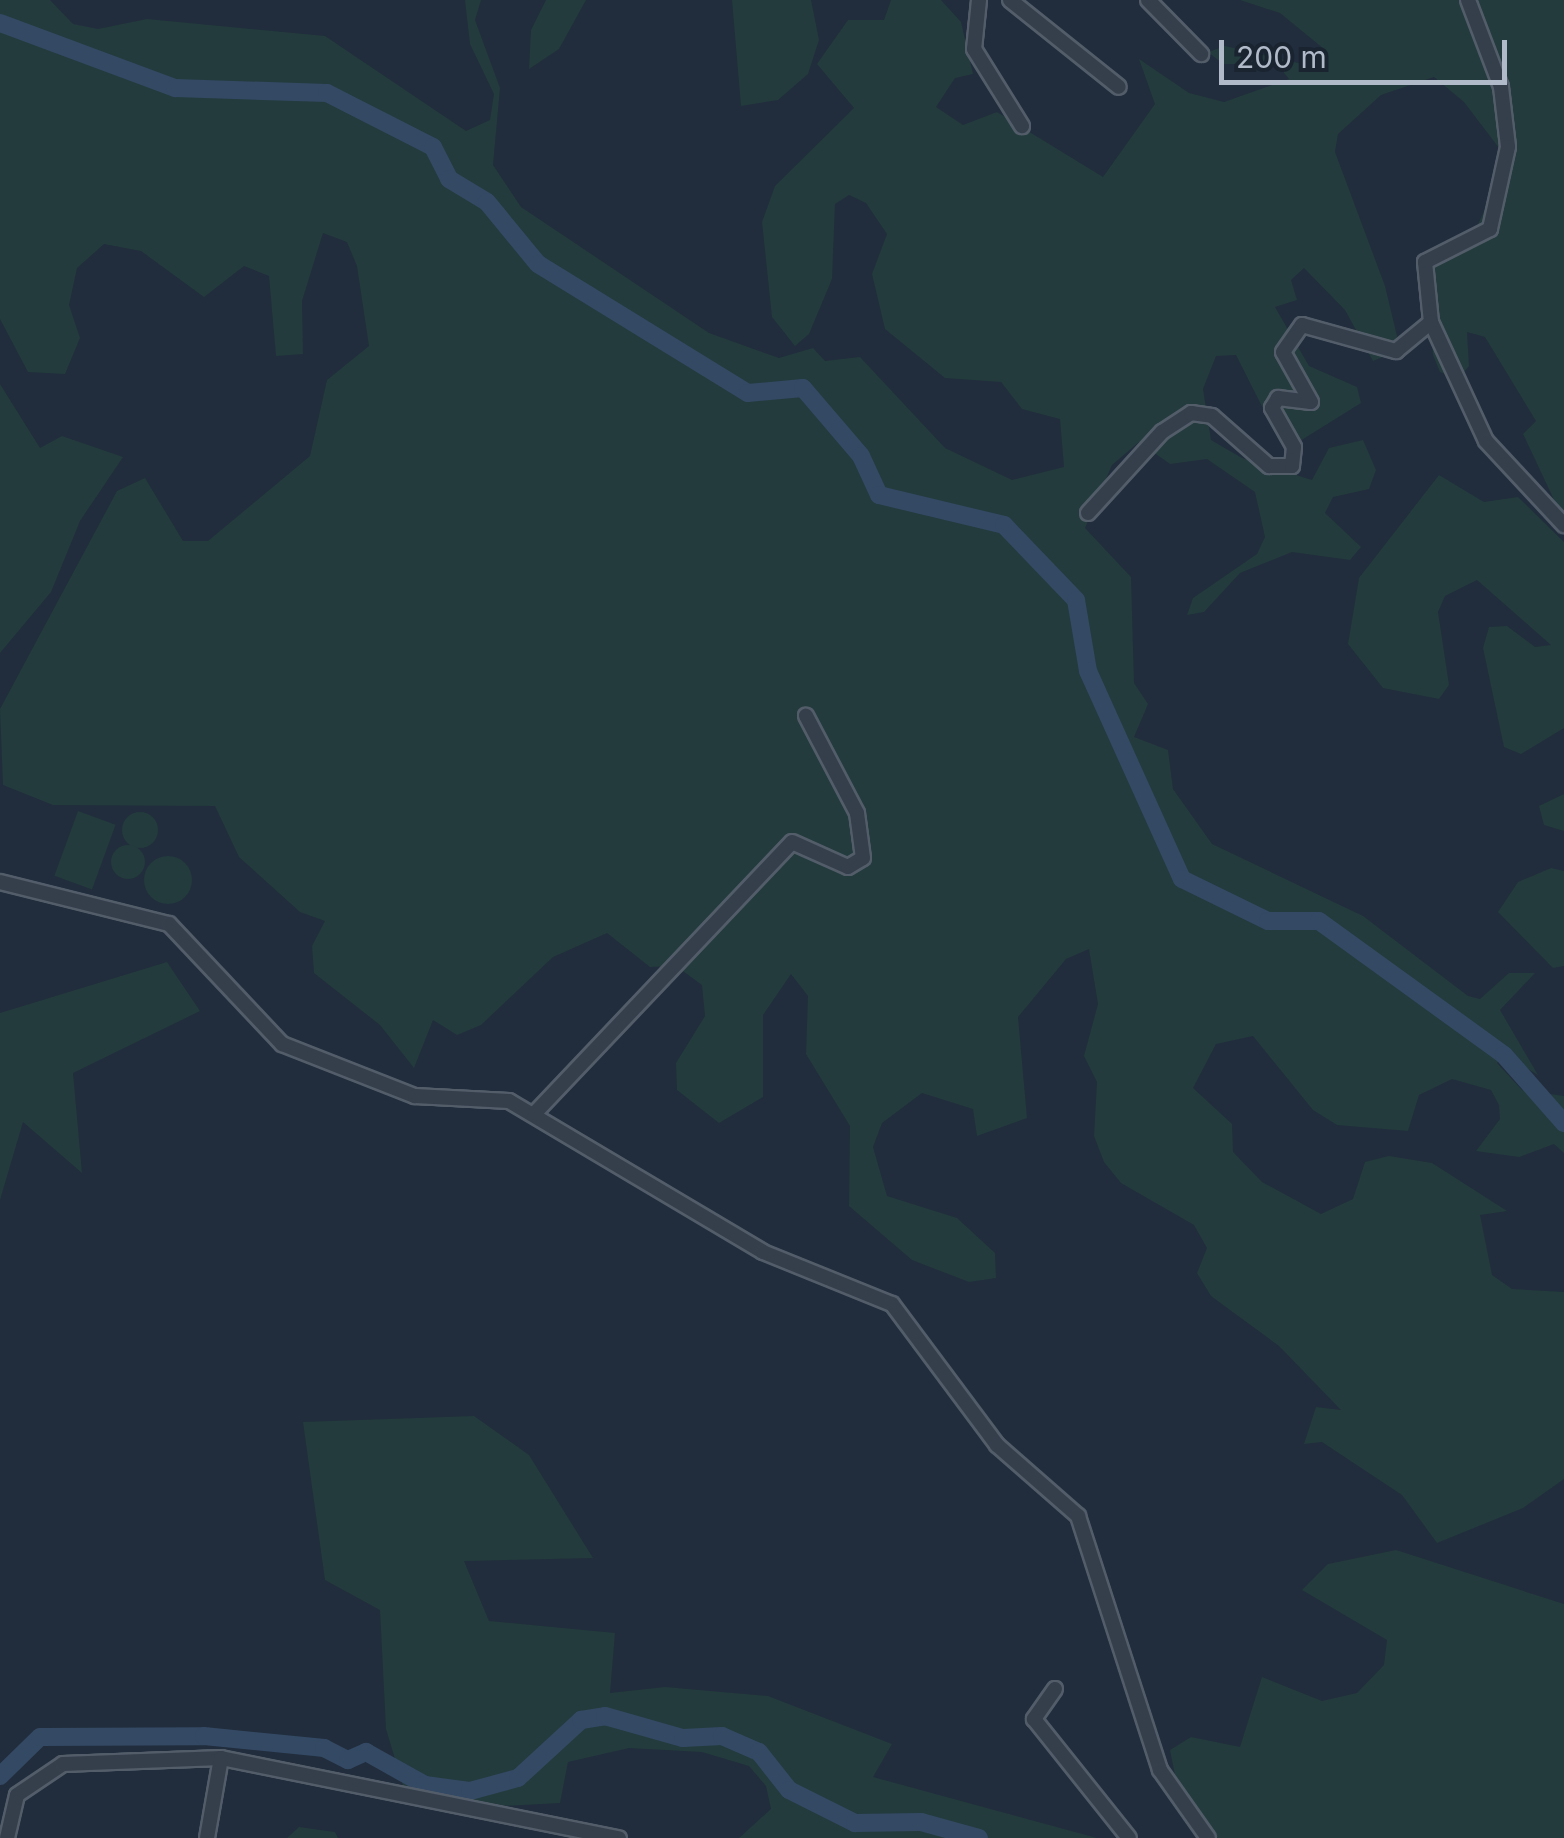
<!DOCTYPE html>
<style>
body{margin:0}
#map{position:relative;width:1564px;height:1838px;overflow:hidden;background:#212d3c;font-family:Inter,sans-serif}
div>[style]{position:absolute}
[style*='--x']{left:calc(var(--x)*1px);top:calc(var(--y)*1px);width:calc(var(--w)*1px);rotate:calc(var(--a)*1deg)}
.green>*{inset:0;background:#233b3d;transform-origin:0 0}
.round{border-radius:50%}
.river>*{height:18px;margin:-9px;padding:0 9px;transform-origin:9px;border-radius:9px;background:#344964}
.roads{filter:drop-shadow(2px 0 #535d6a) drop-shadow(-2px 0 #535d6a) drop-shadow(0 2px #535d6a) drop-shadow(0 -2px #535d6a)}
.minor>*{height:14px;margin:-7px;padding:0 7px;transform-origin:7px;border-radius:7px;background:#353f4c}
span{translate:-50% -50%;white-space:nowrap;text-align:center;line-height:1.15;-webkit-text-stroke:9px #1a2431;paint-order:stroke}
.scale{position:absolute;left:1219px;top:40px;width:288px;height:45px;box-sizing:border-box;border:5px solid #b0bac8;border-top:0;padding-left:12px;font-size:30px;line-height:35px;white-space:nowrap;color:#b0bac8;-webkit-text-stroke:8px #1a2431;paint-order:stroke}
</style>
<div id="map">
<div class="green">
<div style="clip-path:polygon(0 0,50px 0,73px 24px,98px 29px,147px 19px,325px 36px,466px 131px,490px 120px,494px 94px,470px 44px,465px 0,481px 0,475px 20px,500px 88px,493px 165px,521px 207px,709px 333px,779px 358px,813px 348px,825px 361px,860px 357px,945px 448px,1012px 480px,1064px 467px,1060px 419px,1022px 409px,1001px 382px,945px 378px,885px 329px,872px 274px,887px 234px,866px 203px,849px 195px,835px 204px,832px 279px,809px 334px,795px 346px,772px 317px,762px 222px,775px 186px,854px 108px,817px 64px,848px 20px,884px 20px,891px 0,941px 0,961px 22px,973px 74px,955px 78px,936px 107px,963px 125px,997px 112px,1103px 177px,1155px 104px,1139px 59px,1189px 93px,1224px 102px,1289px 79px,1277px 64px,1223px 64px,1208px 52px,1225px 46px,1324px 69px,1324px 49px,1280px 13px,1240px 0,1564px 0,1564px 521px,1523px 434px,1536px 421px,1485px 337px,1467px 332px,1469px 366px,1458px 379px,1440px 372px,1433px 355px,1428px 271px,1470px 242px,1503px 169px,1499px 148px,1464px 102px,1434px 77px,1381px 95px,1338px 134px,1335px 152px,1385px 286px,1397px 336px,1390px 354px,1373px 361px,1345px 310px,1304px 268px,1291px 280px,1297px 300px,1275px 307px,1309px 366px,1357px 387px,1361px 403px,1300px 441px,1280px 442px,1236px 355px,1216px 356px,1203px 389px,1211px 440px,1242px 458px,1312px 480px,1329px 448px,1363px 440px,1376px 470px,1369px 489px,1333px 497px,1325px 513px,1361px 547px,1350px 560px,1292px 552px,1240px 573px,1204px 612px,1187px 615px,1193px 598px,1257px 554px,1265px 537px,1255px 492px,1207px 459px,1170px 464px,1139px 442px,1112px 465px,1085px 528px,1131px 577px,1134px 683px,1148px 704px,1134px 737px,1168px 750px,1173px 789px,1212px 844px,1363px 916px,1468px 996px,1480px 999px,1509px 973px,1535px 973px,1500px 1010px,1538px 1075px,1504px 1055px,1497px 1063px,1522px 1090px,1564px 1096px,1564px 1153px,1554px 1144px,1519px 1157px,1476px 1151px,1500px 1119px,1499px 1105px,1491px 1090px,1452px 1079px,1419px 1095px,1408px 1131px,1337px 1125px,1313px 1110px,1253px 1036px,1216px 1044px,1193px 1088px,1232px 1124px,1233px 1152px,1262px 1182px,1321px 1214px,1353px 1199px,1365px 1162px,1389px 1156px,1432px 1163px,1507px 1211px,1480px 1215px,1492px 1275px,1512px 1289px,1564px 1292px,1564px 1479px,1523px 1508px,1437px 1543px,1402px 1495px,1322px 1442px,1304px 1444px,1316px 1407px,1341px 1410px,1279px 1346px,1211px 1296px,1197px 1273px,1207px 1248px,1194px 1225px,1121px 1183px,1104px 1162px,1094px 1136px,1097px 1082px,1084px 1056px,1098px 1004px,1089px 949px,1066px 959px,1018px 1017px,1027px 1118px,977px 1136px,973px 1109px,922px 1093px,882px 1123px,873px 1147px,887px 1196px,957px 1218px,995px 1253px,996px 1278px,969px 1282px,912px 1260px,849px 1206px,850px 1126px,806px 1054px,808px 996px,791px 974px,763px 1015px,763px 1097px,719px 1123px,677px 1090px,676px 1063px,705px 1016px,702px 985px,676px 966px,650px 967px,607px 933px,553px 957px,481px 1025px,457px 1035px,433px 1020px,414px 1068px,380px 1025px,314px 973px,312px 946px,325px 921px,300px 912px,239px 857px,215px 806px,53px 805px,3px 785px,0 709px,117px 491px,145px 478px,183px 541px,208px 541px,310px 456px,327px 380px,369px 346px,357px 266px,347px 242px,323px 233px,302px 301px,303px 354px,276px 356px,269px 276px,244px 266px,204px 297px,141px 251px,104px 244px,77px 268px,69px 305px,80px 338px,65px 374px,28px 372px,0 319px)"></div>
<div style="clip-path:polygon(546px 0,586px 0,559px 49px,529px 69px,531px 30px)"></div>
<div style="clip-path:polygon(732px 0,811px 0,819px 40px,808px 74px,778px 100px,741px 106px)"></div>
<div style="clip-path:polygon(0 384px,40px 448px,62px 436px,123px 457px,80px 521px,51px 592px,0 653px)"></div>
<div style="clip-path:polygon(1439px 475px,1484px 502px,1518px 497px,1564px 542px,1564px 728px,1521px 754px,1504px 747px,1483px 648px,1489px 627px,1507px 626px,1535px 647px,1551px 645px,1477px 580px,1445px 596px,1438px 612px,1449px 685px,1439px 699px,1383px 688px,1348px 644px,1359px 578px)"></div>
<div style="clip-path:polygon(1564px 794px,1564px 831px,1544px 825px,1539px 806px)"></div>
<div style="left:78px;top:811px;width:40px;height:69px;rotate:20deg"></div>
<div class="round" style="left:122px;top:812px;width:36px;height:36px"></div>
<div class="round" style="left:111px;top:845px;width:34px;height:34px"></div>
<div class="round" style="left:144px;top:856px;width:48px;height:48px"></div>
<div style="clip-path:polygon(1551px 868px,1564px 871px,1564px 966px,1553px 968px,1498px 912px,1518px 882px)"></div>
<div style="clip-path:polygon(167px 962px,200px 1011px,73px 1073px,82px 1173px,23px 1122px,0 1200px,0 1013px)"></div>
<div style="clip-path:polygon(474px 1416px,529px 1455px,593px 1558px,464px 1561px,489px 1621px,615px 1633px,610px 1693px,665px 1687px,768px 1696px,892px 1744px,873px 1777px,1097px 1838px,739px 1838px,771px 1809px,766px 1786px,749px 1766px,702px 1752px,629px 1748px,568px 1762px,560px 1803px,481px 1807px,404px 1789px,386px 1729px,380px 1610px,325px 1580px,303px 1422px)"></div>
<div style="clip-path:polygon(1396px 1550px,1564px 1604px,1564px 1838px,1218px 1838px,1178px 1790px,1170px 1750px,1191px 1737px,1240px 1747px,1262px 1677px,1322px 1701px,1357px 1693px,1384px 1665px,1387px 1640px,1302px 1590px,1328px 1564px)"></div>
<div style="clip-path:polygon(299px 1827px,335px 1832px,338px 1838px,287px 1838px)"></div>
</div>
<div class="river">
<div style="--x:0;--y:23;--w:187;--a:20.4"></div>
<div style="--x:175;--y:88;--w:152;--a:1.9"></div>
<div style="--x:327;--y:93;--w:119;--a:27"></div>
<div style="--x:433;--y:147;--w:36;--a:63"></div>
<div style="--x:449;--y:179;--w:44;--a:31.2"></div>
<div style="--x:487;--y:202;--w:80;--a:50.6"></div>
<div style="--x:538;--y:264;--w:246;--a:31.6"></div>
<div style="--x:748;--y:393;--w:55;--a:-5.2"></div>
<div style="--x:803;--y:388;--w:89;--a:49.5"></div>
<div style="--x:861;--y:456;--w:43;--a:65.2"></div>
<div style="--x:879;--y:495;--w:129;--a:13.5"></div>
<div style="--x:1004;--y:525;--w:104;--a:46.2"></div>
<div style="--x:1076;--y:600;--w:72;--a:80.4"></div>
<div style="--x:1088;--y:671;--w:228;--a:65.7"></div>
<div style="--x:1182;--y:879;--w:96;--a:26"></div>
<div style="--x:1268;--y:921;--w:51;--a:0"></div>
<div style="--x:1319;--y:921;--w:228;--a:35.9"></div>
<div style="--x:1504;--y:1055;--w:91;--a:48.6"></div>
<div style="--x:0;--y:1776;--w:56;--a:-44.3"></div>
<div style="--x:40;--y:1737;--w:164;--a:-0.3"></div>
<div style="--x:204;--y:1736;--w:121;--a:5.7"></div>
<div style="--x:324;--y:1748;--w:27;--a:27"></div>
<div style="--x:348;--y:1760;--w:20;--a:-24"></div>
<div style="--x:366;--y:1752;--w:68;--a:29.2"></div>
<div style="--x:425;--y:1785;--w:45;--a:7.6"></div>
<div style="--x:470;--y:1791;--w:50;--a:-15.2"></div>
<div style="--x:518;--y:1778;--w:86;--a:-42.6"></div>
<div style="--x:581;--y:1720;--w:24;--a:-9"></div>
<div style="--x:605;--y:1716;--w:81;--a:15.8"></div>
<div style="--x:683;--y:1738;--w:39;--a:-3"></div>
<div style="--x:722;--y:1736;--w:40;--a:23.4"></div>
<div style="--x:759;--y:1752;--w:48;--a:51.7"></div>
<div style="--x:789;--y:1790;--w:74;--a:26.6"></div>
<div style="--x:855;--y:1823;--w:66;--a:-0.9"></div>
<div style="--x:921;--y:1822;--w:60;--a:15.4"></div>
</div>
<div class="roads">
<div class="minor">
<div style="--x:979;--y:0;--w:49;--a:95.8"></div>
<div style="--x:974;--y:49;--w:91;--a:58.1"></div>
<div style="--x:1010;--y:0;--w:139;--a:38.6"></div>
<div style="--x:1148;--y:0;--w:76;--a:45.5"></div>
<div style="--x:1468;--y:0;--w:93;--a:69.2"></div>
<div style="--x:1501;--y:87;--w:60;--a:83.3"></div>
<div style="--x:1508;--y:147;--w:84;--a:102.4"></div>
<div style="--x:1490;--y:229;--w:73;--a:153.1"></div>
<div style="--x:1425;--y:262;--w:60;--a:84.3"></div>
<div style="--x:1431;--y:322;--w:131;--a:65.2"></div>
<div style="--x:1486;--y:441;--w:115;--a:47.1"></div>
<div style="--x:1088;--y:513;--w:110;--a:-47.6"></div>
<div style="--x:1162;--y:432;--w:35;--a:-33"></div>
<div style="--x:1191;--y:413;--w:21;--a:8"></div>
<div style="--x:1212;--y:416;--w:76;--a:41.3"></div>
<div style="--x:1269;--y:466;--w:23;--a:0"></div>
<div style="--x:1292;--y:466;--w:19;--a:-84"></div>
<div style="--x:1294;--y:447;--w:45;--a:-119.4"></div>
<div style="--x:1272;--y:408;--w:12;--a:-59"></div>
<div style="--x:1278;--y:398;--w:33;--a:7"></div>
<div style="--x:1311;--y:402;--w:57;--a:-119.2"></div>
<div style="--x:1283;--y:352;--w:33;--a:-55"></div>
<div style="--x:1302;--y:325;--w:98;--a:15.5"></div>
<div style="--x:1396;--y:351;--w:45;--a:-39.6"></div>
<div style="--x:0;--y:882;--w:174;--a:14"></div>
<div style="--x:169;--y:924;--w:165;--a:46.7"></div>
<div style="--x:282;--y:1044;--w:143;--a:21.4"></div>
<div style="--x:415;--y:1096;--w:94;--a:3"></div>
<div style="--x:509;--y:1101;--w:295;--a:30.7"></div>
<div style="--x:763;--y:1252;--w:139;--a:22"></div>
<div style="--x:892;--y:1304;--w:176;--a:53.3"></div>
<div style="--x:997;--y:1445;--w:108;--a:41.2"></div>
<div style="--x:1078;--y:1516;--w:267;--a:72.1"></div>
<div style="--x:1160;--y:1770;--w:83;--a:54.8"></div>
<div style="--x:535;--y:1113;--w:373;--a:-46.5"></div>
<div style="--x:792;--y:842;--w:61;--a:24.1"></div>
<div style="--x:848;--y:867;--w:17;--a:-31"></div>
<div style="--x:863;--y:858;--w:45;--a:-97.6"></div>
<div style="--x:857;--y:813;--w:110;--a:-117.7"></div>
<div style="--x:1055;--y:1689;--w:37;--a:125"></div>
<div style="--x:1034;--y:1719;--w:152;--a:51.4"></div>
<div style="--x:7;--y:1838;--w:44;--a:-76.9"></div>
<div style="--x:17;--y:1795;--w:55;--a:-34"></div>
<div style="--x:63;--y:1764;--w:158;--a:-2.2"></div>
<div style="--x:221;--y:1758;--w:406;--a:11.4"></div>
<div style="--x:207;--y:1838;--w:81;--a:-80.1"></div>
</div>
</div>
<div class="scale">200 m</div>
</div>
